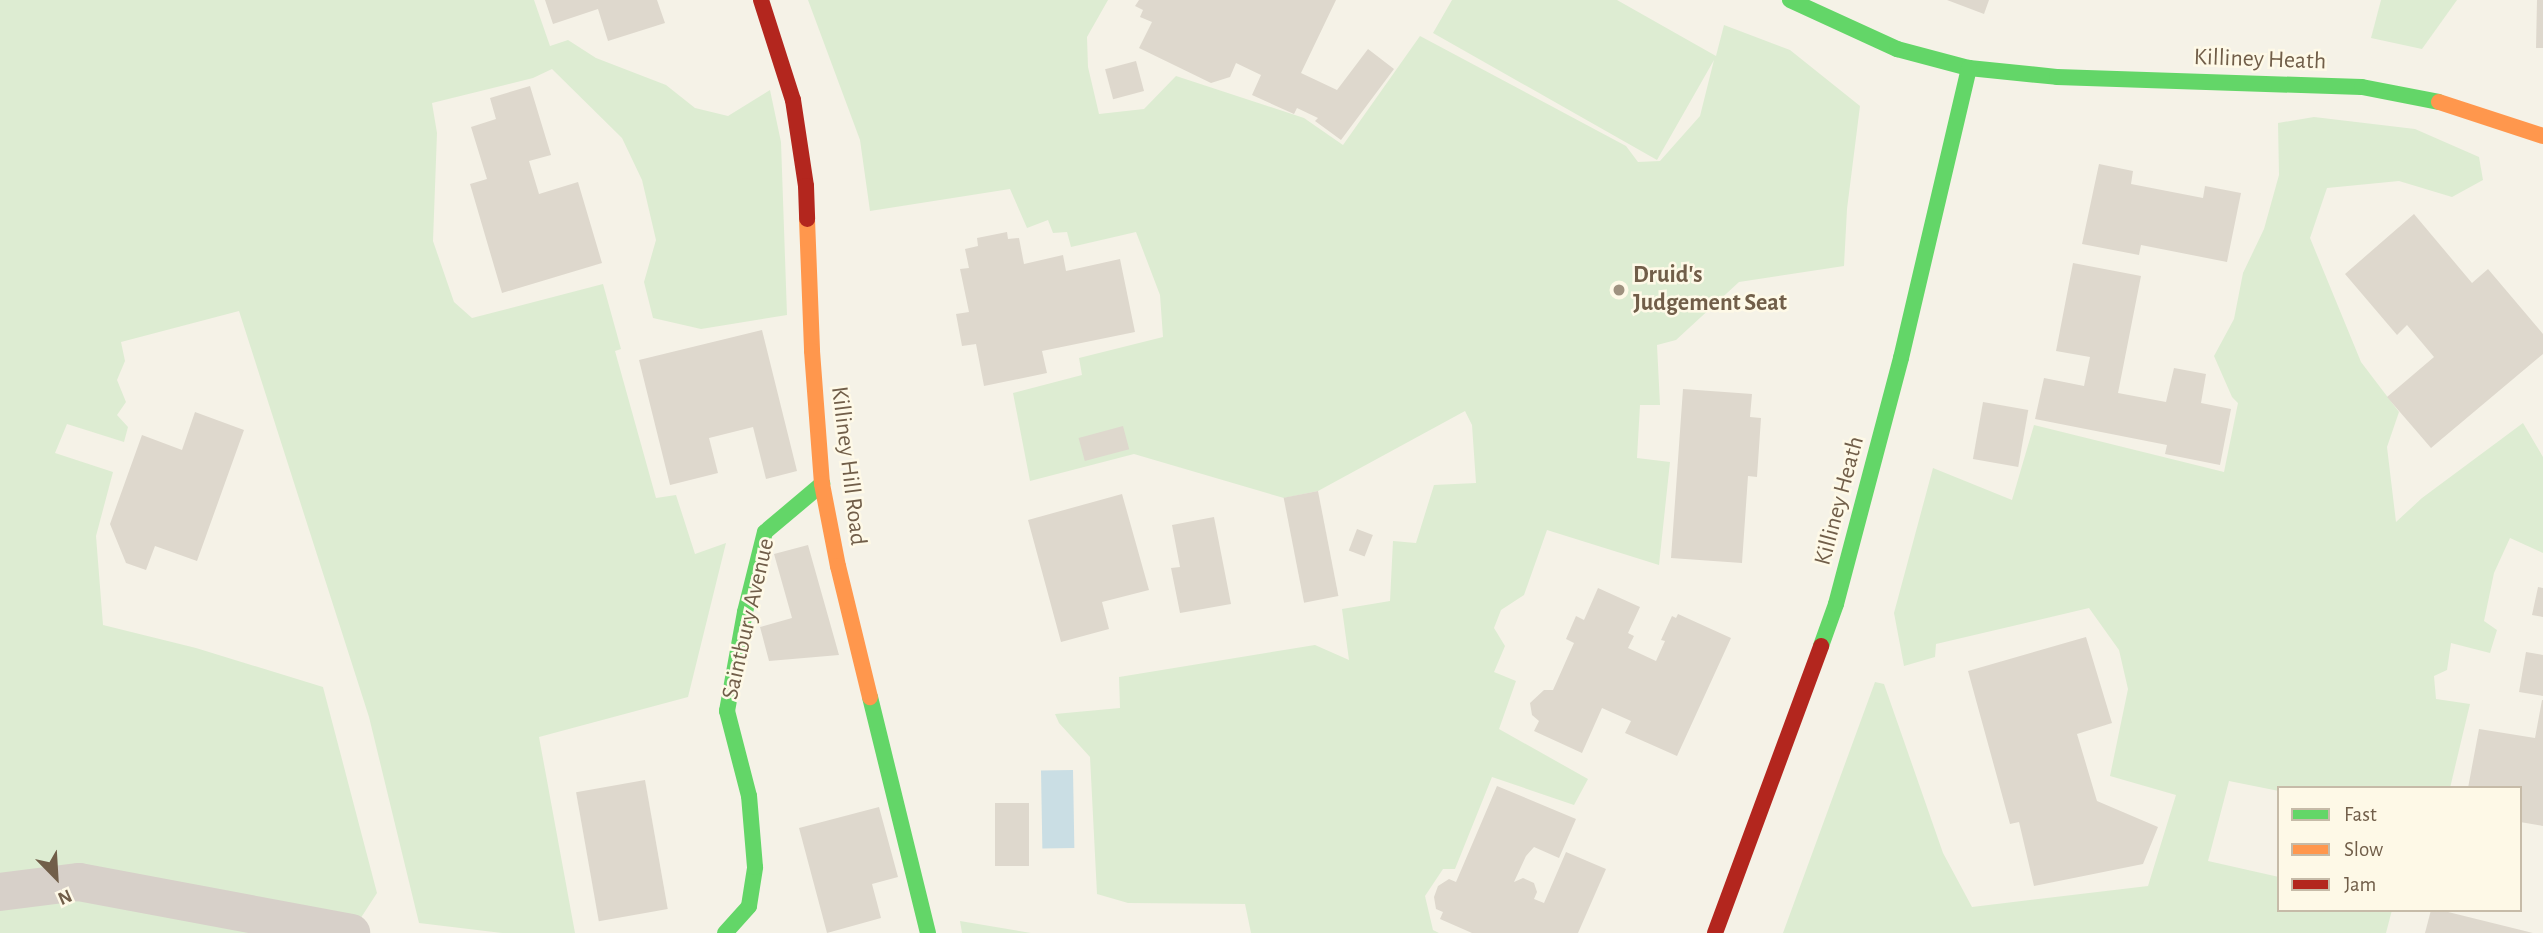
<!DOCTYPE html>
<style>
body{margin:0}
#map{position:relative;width:2543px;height:933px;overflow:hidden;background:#f5f2e7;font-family:"Alegreya Sans",sans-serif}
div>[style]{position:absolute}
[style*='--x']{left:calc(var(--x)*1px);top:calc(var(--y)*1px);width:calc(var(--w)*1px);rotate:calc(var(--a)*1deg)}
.green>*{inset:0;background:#ddecd2}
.water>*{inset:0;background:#cadee4;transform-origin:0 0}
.building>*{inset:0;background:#ded8cd;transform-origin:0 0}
.street>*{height:38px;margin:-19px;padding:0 19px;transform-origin:19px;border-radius:19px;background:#d7d0c9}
.fast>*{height:16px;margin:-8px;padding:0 8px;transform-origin:8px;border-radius:8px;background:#63d668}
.slow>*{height:16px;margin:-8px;padding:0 8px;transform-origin:8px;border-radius:8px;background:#ff974d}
.jam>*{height:16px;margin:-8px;padding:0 8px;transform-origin:8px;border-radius:8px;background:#b3261e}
.dots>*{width:19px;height:19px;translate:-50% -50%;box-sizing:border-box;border:4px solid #fef9e7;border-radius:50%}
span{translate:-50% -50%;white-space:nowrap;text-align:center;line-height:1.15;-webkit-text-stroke:5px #fef9e7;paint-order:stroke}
.street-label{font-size:24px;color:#715e49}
.poi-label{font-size:24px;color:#715e49;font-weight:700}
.left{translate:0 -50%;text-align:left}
.legend{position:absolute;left:2277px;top:786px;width:245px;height:126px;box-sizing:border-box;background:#fef9e7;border:2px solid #c6bba8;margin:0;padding:9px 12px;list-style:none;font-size:21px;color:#715e49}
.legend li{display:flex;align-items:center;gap:14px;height:35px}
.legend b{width:35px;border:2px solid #c6bba8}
.north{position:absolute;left:21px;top:842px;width:70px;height:70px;-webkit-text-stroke:5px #fef9e7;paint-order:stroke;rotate:156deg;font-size:19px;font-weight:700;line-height:28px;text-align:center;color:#715e49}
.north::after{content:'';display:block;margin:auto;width:24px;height:32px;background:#715e49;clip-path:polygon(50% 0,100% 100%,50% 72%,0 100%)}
</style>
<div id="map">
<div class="green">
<div style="clip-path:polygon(0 0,534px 0,550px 46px,568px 40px,596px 58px,666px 85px,695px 108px,728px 116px,770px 90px,781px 142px,787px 315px,701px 329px,653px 318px,644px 282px,656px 240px,642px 180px,622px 138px,552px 69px,533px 78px,432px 103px,437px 133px,433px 241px,454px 302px,472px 318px,603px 284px,621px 349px,615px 351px,656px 498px,676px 495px,695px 554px,726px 543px,688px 697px,539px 737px,575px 933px,502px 933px,419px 923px,369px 717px,239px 311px,121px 342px,125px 361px,117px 380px,126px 402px,117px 415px,128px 427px,124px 442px,67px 424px,55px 453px,113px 472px,96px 536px,103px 625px,196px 648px,323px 687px,377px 893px,351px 933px,0 933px)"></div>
<div style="clip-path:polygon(808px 0,1108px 0,1087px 37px,1088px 67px,1099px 114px,1144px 109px,1176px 76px,1304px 118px,1343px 145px,1420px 36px,1626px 146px,1638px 162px,1660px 161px,1700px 116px,1714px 60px,1657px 160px,1433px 33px,1452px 0,1617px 0,1716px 56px,1724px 25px,1790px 50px,1860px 106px,1847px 209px,1844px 266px,1739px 282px,1676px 340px,1657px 345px,1660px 405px,1640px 405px,1637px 458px,1670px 462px,1659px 565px,1547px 530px,1524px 595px,1501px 610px,1494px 628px,1505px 646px,1494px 672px,1516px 681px,1499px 729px,1588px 779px,1574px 805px,1492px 777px,1455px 869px,1443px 869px,1425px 896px,1433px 930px,1439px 933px,1251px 933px,1245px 904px,1128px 903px,1097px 894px,1090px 757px,1059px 723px,1055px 714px,1120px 708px,1119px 677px,1315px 645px,1349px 660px,1342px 609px,1390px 601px,1393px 541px,1416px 543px,1434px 485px,1476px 483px,1472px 425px,1465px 411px,1318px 491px,1284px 498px,1134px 454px,1030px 481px,1013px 393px,1082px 375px,1079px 358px,1163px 337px,1160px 295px,1136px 232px,1071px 247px,1067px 232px,1053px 233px,1048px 220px,1027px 228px,1010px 189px,870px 211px,860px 140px)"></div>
<div style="clip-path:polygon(2381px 0,2457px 0,2422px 49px,2371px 38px)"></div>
<div style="clip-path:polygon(2314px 117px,2415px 129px,2479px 157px,2483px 180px,2452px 197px,2399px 181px,2327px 188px,2310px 238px,2361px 362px,2399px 412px,2387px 447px,2396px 522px,2422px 498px,2523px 423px,2543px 457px,2543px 553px,2510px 538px,2494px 573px,2484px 621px,2497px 630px,2490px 653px,2451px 643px,2447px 670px,2434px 676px,2436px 699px,2470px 704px,2450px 788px,2279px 788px,2279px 791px,2229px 781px,2208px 861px,2279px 877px,2279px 910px,2392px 910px,2386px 933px,1783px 933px,1875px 682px,1884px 684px,1943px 853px,1972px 907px,2148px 886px,2176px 795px,2110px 776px,2128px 689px,2119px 650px,2089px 608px,1936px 644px,1935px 657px,1904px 666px,1894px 613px,1933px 468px,2012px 500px,2034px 425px,2224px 472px,2238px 403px,2232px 397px,2214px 356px,2234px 319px,2243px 273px,2264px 229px,2279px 175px,2278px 123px)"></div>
<div style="clip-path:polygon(960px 921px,1031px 933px,962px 933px)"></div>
</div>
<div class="water">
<div style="left:1073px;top:770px;width:78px;height:32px;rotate:89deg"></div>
</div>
<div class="building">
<div style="clip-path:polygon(545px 0,657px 0,665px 23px,608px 41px,598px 9px,553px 24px)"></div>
<div style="clip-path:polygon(1139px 0,1336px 0,1301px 73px,1337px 90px,1368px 49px,1394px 69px,1341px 140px,1315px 121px,1318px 118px,1297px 108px,1294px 114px,1252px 95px,1261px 75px,1236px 63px,1230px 77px,1211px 83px,1139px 48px,1152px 22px,1140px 17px,1143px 10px,1135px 6px)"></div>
<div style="clip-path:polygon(1947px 0,1989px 0,1984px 14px)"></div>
<div style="clip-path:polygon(2537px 0,2543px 0,2543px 48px,2536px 48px)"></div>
<div style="left:1136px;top:61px;width:31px;height:32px;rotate:75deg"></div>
<div style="clip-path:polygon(530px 86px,551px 155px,529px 161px,539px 194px,578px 182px,602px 263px,502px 293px,470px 184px,487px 179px,471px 127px,496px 119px,490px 98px)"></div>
<div style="clip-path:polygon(2099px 164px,2133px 171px,2131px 184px,2203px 198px,2205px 186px,2241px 193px,2227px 262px,2141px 245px,2139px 255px,2082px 244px)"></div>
<div style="clip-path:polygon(2414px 214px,2472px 283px,2488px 269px,2543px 334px,2543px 354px,2431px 448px,2387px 397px,2434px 357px,2407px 325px,2397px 335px,2345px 274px)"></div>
<div style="clip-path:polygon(1007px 232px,1008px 239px,1019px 238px,1024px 264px,1063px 255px,1066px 271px,1120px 259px,1135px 332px,1042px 351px,1047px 373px,984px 386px,976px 344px,962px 346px,956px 314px,969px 312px,960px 269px,969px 268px,965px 249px,978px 246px,977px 238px)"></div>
<div style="clip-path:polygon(2073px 263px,2141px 276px,2118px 393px,2166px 402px,2174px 368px,2206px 374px,2201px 403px,2231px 409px,2220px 465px,2165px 454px,2167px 445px,2035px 419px,2044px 378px,2084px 386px,2090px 357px,2056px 351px)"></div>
<div style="clip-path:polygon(762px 330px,797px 471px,766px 479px,753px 427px,709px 438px,718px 473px,670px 485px,639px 360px)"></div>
<div style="clip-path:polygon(1683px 389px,1752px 394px,1750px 417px,1761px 418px,1757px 477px,1748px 476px,1742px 563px,1671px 558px)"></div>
<div style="left:1983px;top:402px;width:46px;height:58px;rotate:10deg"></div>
<div style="clip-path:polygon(195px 412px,244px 430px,197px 561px,155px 546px,146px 570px,126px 563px,110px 524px,142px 435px,182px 450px)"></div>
<div style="left:1123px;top:426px;width:24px;height:46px;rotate:75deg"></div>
<div style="left:1318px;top:491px;width:107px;height:35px;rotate:79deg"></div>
<div style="clip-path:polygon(1122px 494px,1149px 590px,1102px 602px,1109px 629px,1061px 642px,1028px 520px)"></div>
<div style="clip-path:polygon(1214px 517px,1231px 604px,1180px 613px,1171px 568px,1180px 567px,1172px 525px)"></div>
<div style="left:1357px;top:529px;width:17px;height:23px;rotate:21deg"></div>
<div style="clip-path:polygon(808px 545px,839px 655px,769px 661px,760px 627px,792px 618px,774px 554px)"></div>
<div style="clip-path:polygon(2538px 587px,2543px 588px,2543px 617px,2532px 615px)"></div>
<div style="clip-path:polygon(1598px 588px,1640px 607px,1628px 633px,1634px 636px,1628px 648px,1656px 661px,1665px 641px,1661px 640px,1672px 616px,1676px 618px,1678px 614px,1731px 638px,1677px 756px,1625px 733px,1631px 721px,1602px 708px,1582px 753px,1534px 731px,1539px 721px,1532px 715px,1530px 703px,1544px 690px,1553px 690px,1574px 643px,1566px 639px,1576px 616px,1584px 620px)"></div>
<div style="clip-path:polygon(2086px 637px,2112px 723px,2077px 734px,2097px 801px,2158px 827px,2143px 864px,2034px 886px,2019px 822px,2010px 824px,1968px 671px)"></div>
<div style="clip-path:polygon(2526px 652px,2543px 655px,2543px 696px,2519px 692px)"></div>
<div style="clip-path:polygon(2542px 700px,2543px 700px,2543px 826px,2520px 822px,2520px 788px,2468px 788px,2479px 729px,2535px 738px)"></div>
<div style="left:645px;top:780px;width:131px;height:70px;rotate:80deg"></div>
<div style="clip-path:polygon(1497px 786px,1576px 819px,1559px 858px,1534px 847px,1526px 856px,1514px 882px,1523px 878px,1534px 883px,1537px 892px,1534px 899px,1544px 903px,1566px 852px,1606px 869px,1578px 933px,1472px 933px,1440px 919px,1443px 912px,1436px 909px,1434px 897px,1438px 886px,1449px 879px,1456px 882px)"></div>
<div style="left:995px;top:803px;width:34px;height:63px"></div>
<div style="clip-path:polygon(879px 807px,898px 877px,872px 884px,881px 918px,827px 933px,799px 828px)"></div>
<div style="clip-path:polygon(2431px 910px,2440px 910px,2533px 933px,2425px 933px)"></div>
</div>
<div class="street">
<div style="--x:0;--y:892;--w:80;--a:-7.2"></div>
<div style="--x:79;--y:882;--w:277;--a:10.6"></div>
</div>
<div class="fast">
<div style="--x:1790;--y:0;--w:118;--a:24.6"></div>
<div style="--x:1897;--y:49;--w:74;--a:14.8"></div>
<div style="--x:1969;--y:68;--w:88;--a:5.8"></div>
<div style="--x:2057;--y:77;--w:305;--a:1.9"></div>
<div style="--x:2362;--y:87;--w:78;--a:11"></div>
<div style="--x:1821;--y:646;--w:45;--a:-70.3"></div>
<div style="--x:1836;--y:604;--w:254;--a:-75.2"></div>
<div style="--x:1901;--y:358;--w:298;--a:-76.8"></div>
<div style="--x:870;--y:697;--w:243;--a:76.2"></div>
<div style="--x:725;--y:933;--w:36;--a:-48"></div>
<div style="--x:749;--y:906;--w:39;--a:-81"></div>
<div style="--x:755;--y:867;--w:71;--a:-94.8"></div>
<div style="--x:749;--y:796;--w:88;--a:-104.5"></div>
<div style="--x:727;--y:711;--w:101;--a:-79.7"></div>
<div style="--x:745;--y:612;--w:82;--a:-76"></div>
<div style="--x:765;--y:532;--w:75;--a:-40.1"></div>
</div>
<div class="slow">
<div style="--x:2439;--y:102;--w:109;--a:18.1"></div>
<div style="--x:807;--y:219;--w:132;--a:87.8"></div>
<div style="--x:812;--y:351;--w:133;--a:85.7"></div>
<div style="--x:822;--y:484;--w:84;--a:79"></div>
<div style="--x:838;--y:566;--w:135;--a:76.3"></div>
</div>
<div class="jam">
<div style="--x:761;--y:0;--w:105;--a:72.3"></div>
<div style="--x:793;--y:100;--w:87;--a:81.4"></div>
<div style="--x:806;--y:186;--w:33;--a:88"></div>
<div style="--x:1715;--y:933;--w:306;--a:-69.7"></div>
</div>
<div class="dots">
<div style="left:1619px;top:290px;background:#9f9280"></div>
</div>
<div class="street-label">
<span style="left:2260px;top:60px;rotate:2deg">Killiney Heath</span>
<span style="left:848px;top:466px;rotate:83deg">Killiney Hill Road</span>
<span style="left:1840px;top:501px;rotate:-75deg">Killiney Heath</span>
<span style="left:749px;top:619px;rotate:-77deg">Saintbury Avenue</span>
</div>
<div class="poi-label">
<span class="left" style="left:1633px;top:290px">Druid's<br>Judgement Seat</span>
</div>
<ul class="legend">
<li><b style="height:9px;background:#63d668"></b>Fast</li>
<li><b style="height:9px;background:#ff974d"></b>Slow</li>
<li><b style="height:9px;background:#b3261e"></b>Jam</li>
</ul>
<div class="north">N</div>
</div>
